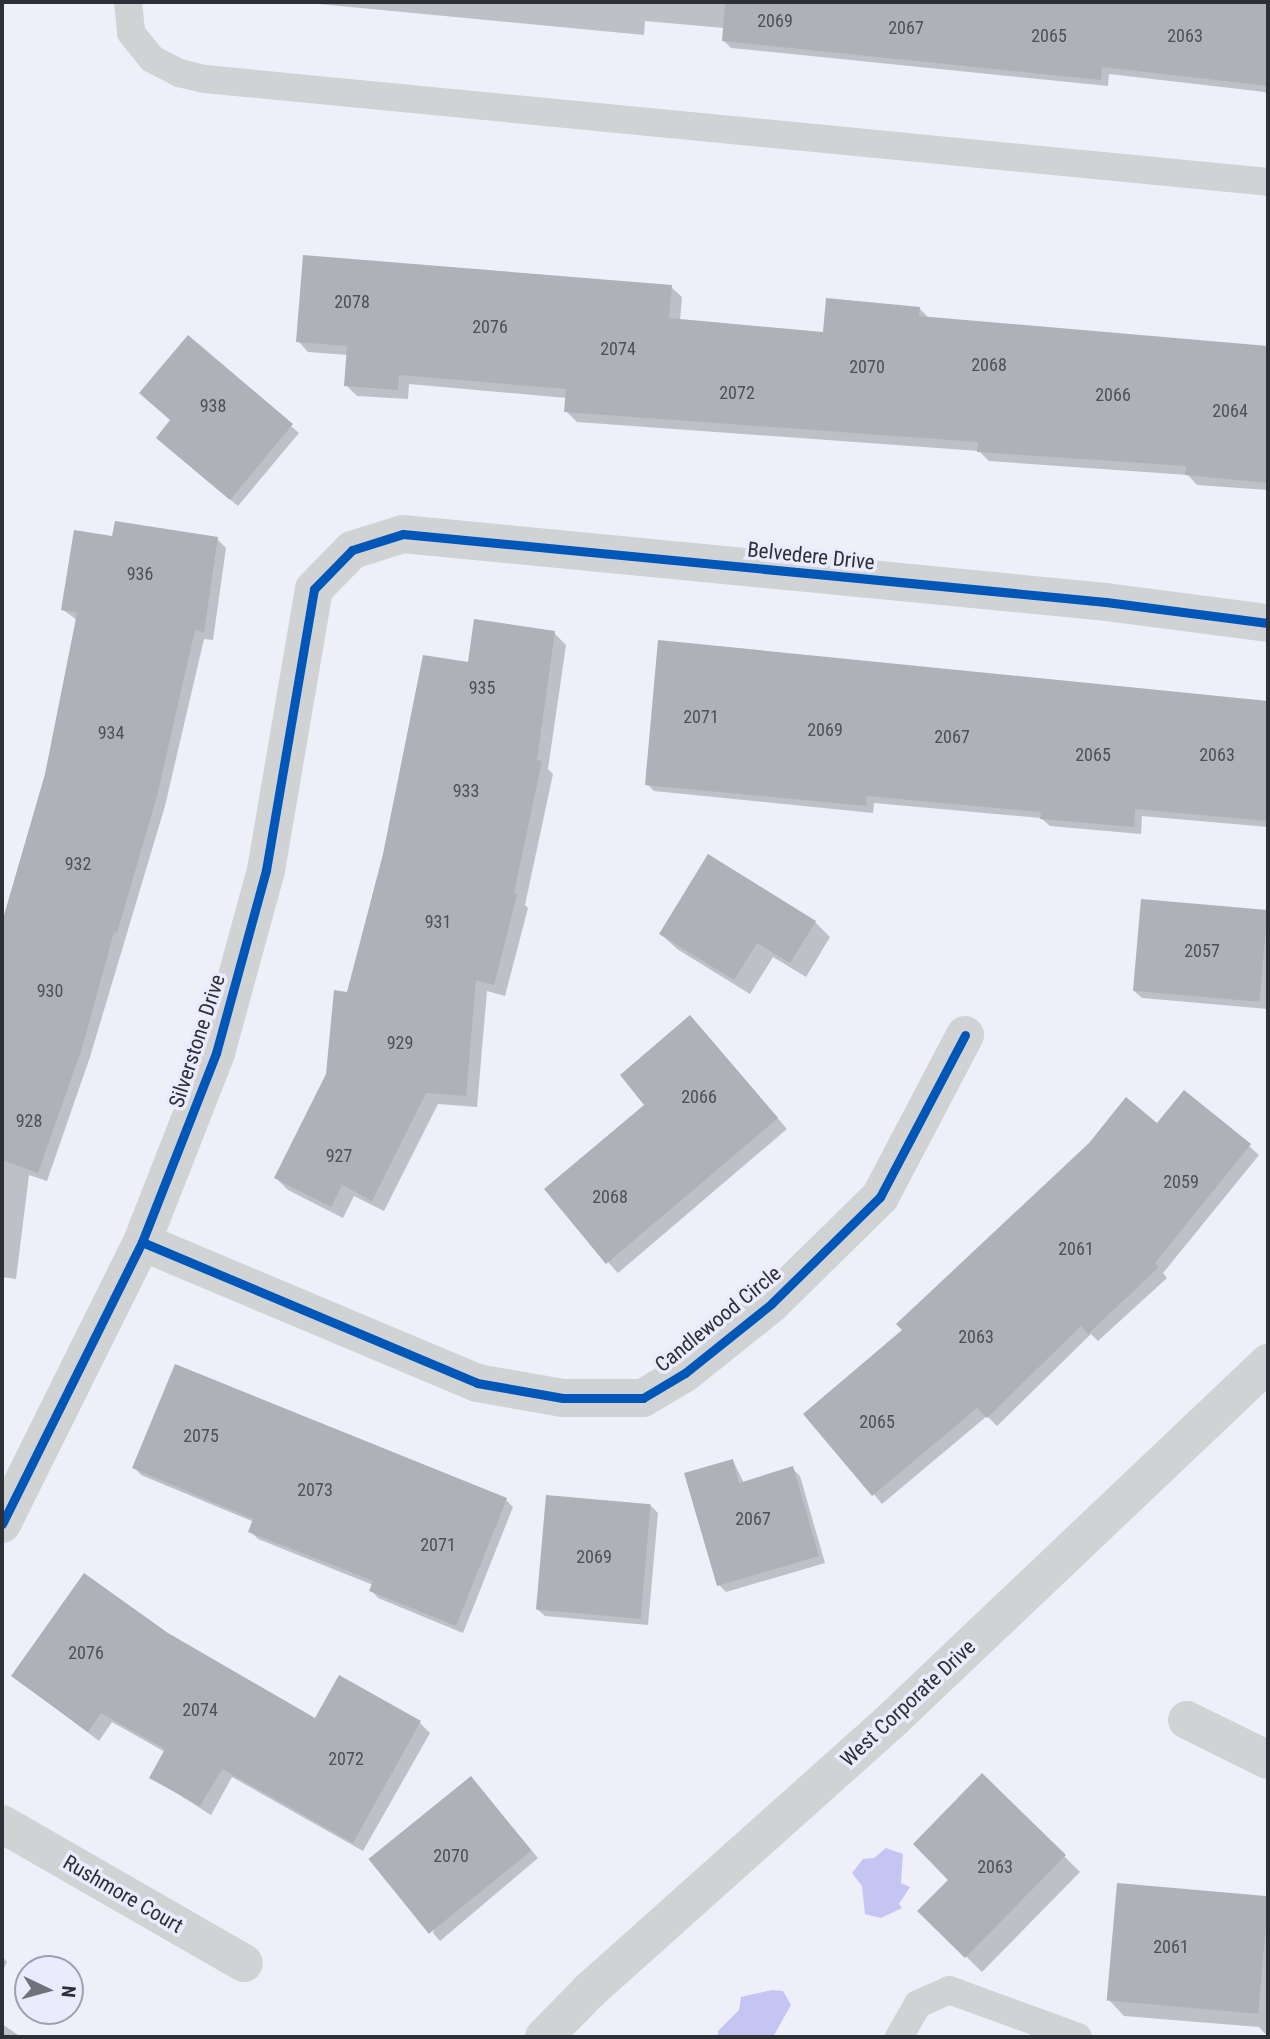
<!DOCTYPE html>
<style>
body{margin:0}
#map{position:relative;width:1270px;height:2039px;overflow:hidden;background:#eeeff9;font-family:"Roboto Condensed",sans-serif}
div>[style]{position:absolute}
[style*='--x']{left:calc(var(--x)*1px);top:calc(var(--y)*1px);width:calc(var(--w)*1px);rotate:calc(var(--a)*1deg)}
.water>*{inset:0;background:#c5c5f3}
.shadow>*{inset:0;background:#0003}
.building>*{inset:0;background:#b0b0b9;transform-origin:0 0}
.service>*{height:28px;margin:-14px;padding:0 14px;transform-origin:14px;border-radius:14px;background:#d1d2d4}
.minor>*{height:38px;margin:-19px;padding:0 19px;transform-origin:19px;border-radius:19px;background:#d1d2d4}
.tertiary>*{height:38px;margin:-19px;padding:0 19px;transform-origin:19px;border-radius:19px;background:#d1d2d4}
.cycleway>*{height:9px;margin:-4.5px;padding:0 4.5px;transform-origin:4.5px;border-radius:4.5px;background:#0057b8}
span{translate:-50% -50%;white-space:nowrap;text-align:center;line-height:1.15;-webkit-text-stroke:7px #eaebfd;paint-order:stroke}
.number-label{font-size:18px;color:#4f4f58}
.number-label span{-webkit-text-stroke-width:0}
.street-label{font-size:21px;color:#2f2f37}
.frame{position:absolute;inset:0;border:4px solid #2f2f37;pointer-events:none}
.north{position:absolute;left:14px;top:1955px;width:70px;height:70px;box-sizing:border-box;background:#eaebfd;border:2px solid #9fa0ae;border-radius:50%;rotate:95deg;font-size:19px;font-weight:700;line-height:28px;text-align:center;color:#2f2f37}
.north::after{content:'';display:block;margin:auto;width:24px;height:32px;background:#72727b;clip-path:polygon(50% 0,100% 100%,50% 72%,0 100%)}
</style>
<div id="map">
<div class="water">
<div style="clip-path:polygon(886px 1848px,903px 1854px,901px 1883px,910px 1887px,899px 1904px,902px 1908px,881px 1918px,865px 1914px,862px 1886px,852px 1873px,863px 1859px,874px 1858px)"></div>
<div style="clip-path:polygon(772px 1990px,783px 1991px,791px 2005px,773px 2037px,718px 2037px,718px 2031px,739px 2010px,741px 1997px)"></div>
</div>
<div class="shadow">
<div style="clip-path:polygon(298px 2px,1268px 2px,1268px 100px,1265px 92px,1109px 74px,1108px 86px,731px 48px,723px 40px,724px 28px,645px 21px,644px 35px)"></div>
<div style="clip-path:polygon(671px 287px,682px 297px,680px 321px,824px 333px,919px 308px,929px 318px,1268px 348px,1268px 490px,1197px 485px,1188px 475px,989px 461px,979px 451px,577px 422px,566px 411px,567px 398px,409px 384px,408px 399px,357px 396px,346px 385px,348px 355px,308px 352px,298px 341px)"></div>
<div style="clip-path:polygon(188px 337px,299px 433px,238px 506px,165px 445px)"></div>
<div style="clip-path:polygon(2px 431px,4px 464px,2px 465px)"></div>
<div style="clip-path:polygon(114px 538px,217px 539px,226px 548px,213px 640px,204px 639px,165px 806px,90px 1057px,47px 1181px,29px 1175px,16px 1279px,2px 1277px,2px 928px,46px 774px,77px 620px,63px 610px)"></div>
<div style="clip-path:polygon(554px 633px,566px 645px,548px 769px,553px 774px,525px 905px,528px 908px,505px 996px,487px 991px,477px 1107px,438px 1104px,384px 1211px,354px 1196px,343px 1218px,288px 1190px,276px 1178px,328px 1074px,348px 994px,470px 664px)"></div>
<div style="clip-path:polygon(659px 642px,1268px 703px,1268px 827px,1142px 816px,1141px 834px,1050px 826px,1041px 818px,874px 803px,873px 813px,654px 791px,647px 784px)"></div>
<div style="clip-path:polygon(1142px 901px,1268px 912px,1268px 1009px,1142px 998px,1134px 991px)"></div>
<div style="clip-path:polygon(815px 922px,830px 937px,806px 977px,773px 957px,750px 994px,677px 949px,661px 934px)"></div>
<div style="clip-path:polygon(701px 1028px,787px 1129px,618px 1273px,608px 1262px,647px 1105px)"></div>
<div style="clip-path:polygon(1158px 1126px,1249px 1146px,1259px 1155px,1163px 1273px,1167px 1278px,1098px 1341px,1091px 1334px,997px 1426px,987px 1416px,882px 1504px,806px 1414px)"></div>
<div style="clip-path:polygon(733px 1461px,744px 1483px,792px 1468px,800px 1476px,825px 1563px,726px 1592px,719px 1585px)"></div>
<div style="clip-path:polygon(134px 1467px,506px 1500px,513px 1507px,463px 1633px,378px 1598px,371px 1590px,373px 1585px,258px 1539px,250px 1531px,254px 1522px,141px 1475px)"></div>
<div style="clip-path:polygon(651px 1506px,658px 1513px,648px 1625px,545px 1616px,537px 1609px)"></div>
<div style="clip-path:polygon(167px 1635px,316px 1720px,420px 1723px,430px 1733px,363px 1851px,232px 1777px,211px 1815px,151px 1777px,165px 1752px,112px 1722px,99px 1741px,13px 1676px)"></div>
<div style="clip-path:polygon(982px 1775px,1080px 1872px,982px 1972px,920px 1911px,951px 1880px)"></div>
<div style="clip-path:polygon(478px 1786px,538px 1858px,440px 1941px,433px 1933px)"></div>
<div style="clip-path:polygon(1119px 1885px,1268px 1898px,1268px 2037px,1259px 2027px,1124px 2016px,1109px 2000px)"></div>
<div style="clip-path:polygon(2px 1956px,7px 1962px,2px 1972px)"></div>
<div style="clip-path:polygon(2px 2024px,21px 2037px,2px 2037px)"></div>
</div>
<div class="building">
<div style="clip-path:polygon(725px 2px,1268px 2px,1268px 86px,1102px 67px,1101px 80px,722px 41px)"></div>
<div style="clip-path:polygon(303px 255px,672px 285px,669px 318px,823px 332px,826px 298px,920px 307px,919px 316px,1268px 346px,1268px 483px,1185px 475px,1186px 466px,977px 452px,978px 442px,564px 412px,566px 389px,399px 375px,398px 390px,344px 386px,347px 346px,296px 342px)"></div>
<div style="clip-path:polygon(188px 335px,293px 424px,230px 500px,156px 438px,170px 420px,139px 393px)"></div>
<div style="clip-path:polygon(115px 521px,218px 537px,204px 632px,195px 630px,157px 796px,117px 933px,114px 932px,82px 1048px,38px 1173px,2px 1160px,2px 922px,45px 774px,77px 613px,61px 610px,74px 530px,112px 536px)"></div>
<div style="clip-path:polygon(474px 619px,555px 631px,537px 760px,542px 761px,514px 893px,517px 894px,494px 985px,476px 980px,466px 1096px,426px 1093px,372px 1201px,342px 1185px,331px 1207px,274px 1178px,326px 1074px,334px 990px,347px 992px,383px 854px,423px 655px,468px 662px)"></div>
<div style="clip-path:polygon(658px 640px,1268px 701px,1268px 821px,1135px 809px,1134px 827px,1040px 819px,1041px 812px,867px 796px,866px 806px,645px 785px)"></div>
<div style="clip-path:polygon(708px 854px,816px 921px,790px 963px,757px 943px,734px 980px,659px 934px)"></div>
<div style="left:1141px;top:899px;width:127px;height:92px;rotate:5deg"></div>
<div style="clip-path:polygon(690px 1015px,778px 1118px,606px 1264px,544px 1189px,644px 1105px,620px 1075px)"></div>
<div style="clip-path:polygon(1184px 1090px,1251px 1144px,1155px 1263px,1159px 1267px,1088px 1334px,1081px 1326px,987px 1418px,977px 1408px,872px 1496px,803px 1414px,902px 1330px,896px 1324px,1089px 1143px,1126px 1097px,1157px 1123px)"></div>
<div style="clip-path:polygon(175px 1364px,507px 1498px,456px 1626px,369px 1591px,373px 1581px,248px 1532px,253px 1519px,132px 1468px)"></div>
<div style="clip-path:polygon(733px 1459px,739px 1483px,793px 1466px,819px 1556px,717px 1586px,684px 1473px)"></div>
<div style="left:546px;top:1495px;width:105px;height:115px;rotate:5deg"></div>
<div style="clip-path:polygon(84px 1573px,168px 1633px,315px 1718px,339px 1675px,421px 1721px,353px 1843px,222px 1769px,200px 1806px,149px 1778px,165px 1749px,101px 1713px,88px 1732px,11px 1676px)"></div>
<div style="clip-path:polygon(982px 1773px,1066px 1855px,965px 1958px,917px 1911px,948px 1880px,913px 1844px)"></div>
<div style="left:471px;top:1776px;width:96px;height:132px;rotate:51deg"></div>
<div style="left:1117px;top:1883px;width:152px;height:118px;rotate:5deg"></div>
</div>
<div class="service">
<div style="--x:128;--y:2;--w:31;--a:84"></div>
<div style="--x:131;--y:33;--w:33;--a:51"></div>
<div style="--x:152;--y:59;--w:30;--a:27"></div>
<div style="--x:179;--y:73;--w:27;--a:13"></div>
<div style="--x:205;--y:79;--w:1068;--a:5.53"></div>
<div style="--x:899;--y:2037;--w:38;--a:-60"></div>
<div style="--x:918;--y:2004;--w:34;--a:-24"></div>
<div style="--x:949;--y:1990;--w:137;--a:20"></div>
</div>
<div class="minor">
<div style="--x:142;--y:1242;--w:363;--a:22.8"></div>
<div style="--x:477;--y:1383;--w:87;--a:9.9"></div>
<div style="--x:563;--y:1398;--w:80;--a:0"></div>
<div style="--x:643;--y:1398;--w:49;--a:-30.8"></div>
<div style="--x:685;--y:1373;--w:110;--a:-38.7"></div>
<div style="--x:771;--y:1304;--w:153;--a:-44.5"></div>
<div style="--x:880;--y:1197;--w:183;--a:-62.3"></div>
<div style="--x:2;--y:1524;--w:315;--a:-63.6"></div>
<div style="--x:142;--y:1242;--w:203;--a:-68.6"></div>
<div style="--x:216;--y:1053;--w:190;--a:-74.7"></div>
<div style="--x:266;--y:870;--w:285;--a:-80.3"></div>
<div style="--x:314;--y:589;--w:54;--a:-45.7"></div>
<div style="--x:352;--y:550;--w:53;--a:-17.4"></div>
<div style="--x:403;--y:534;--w:706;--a:5.52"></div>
<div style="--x:1106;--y:602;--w:163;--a:7.4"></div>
<div style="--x:1187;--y:1720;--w:90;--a:26.3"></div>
<div style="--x:2;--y:1824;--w:279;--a:29.9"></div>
</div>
<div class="tertiary">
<div style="--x:544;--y:2037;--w:64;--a:-45.6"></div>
<div style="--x:589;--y:1991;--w:409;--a:-41.8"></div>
<div style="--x:894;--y:1718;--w:516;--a:-43.51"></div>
</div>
<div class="cycleway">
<div style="--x:142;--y:1242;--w:363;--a:22.8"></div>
<div style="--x:477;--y:1383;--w:87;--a:9.9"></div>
<div style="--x:563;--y:1398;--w:80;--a:0"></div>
<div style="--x:643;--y:1398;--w:49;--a:-30.8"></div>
<div style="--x:685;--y:1373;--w:110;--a:-38.7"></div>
<div style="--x:771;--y:1304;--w:153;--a:-44.5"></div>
<div style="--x:880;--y:1197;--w:183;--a:-62.3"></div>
<div style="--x:2;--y:1524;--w:315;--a:-63.6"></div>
<div style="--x:142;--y:1242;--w:203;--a:-68.6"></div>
<div style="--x:216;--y:1053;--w:190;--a:-74.7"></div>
<div style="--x:266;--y:870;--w:285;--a:-80.3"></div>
<div style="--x:314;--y:589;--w:54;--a:-45.7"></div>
<div style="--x:352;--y:550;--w:53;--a:-17.4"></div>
<div style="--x:403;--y:534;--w:706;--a:5.52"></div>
<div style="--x:1106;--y:602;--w:163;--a:7.4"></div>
</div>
<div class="number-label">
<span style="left:775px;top:21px">2069</span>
<span style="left:906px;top:28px">2067</span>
<span style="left:1049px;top:36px">2065</span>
<span style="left:1185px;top:36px">2063</span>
<span style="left:352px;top:302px">2078</span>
<span style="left:490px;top:327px">2076</span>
<span style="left:618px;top:349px">2074</span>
<span style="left:989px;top:365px">2068</span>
<span style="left:867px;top:367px">2070</span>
<span style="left:737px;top:393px">2072</span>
<span style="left:1113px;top:395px">2066</span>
<span style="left:213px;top:406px">938</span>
<span style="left:1230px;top:411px">2064</span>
<span style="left:140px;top:574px">936</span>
<span style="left:482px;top:688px">935</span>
<span style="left:701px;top:717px">2071</span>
<span style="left:825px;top:730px">2069</span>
<span style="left:111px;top:733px">934</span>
<span style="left:952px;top:737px">2067</span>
<span style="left:1093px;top:755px">2065</span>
<span style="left:1217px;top:755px">2063</span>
<span style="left:466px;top:791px">933</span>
<span style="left:78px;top:864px">932</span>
<span style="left:438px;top:922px">931</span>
<span style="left:1202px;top:951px">2057</span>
<span style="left:50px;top:991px">930</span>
<span style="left:400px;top:1043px">929</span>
<span style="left:699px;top:1097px">2066</span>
<span style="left:29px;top:1121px">928</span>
<span style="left:339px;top:1156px">927</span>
<span style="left:1181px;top:1182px">2059</span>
<span style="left:610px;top:1197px">2068</span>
<span style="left:1076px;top:1249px">2061</span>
<span style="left:976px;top:1337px">2063</span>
<span style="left:877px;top:1422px">2065</span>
<span style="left:201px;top:1436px">2075</span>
<span style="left:315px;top:1490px">2073</span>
<span style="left:753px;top:1519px">2067</span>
<span style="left:438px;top:1545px">2071</span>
<span style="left:594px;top:1557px">2069</span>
<span style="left:86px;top:1653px">2076</span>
<span style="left:200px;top:1710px">2074</span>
<span style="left:346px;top:1759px">2072</span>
<span style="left:451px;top:1856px">2070</span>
<span style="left:995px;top:1867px">2063</span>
<span style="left:1171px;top:1947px">2061</span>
</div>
<div class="street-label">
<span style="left:811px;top:556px;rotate:6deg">Belvedere Drive</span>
<span style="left:197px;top:1041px;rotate:-72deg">Silverstone Drive</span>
<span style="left:718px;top:1319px;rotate:-39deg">Candlewood Circle</span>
<span style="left:908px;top:1703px;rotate:-43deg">West Corporate Drive</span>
<span style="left:123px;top:1894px;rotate:30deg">Rushmore Court</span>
</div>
<div class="frame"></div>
<div class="north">N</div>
</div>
